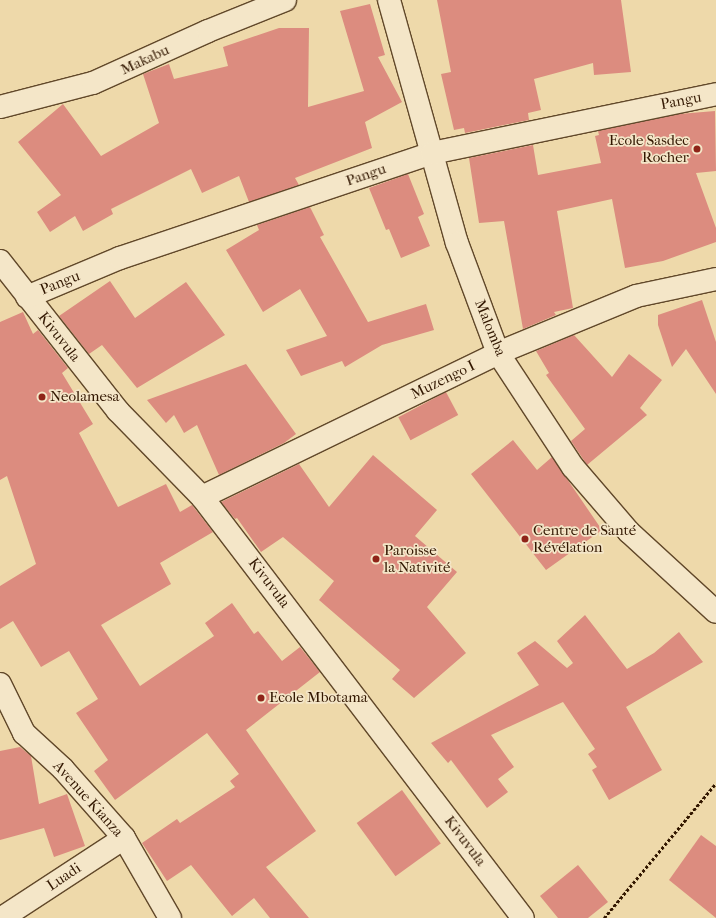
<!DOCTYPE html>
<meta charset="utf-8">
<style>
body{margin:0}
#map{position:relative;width:716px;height:918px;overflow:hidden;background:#eed9aa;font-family:"IM FELL French Canon",serif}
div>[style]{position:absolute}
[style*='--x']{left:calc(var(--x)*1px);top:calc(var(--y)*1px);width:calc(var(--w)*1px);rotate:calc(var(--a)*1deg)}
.building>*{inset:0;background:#dc8c7f;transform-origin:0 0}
.path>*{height:2.5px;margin-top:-1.25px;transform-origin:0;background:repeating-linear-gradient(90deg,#321700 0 3px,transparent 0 5px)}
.roads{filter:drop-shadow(1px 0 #61482a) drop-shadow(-1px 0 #61482a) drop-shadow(0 1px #61482a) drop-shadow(0 -1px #61482a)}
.street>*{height:22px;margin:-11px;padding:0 11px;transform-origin:11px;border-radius:11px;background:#f4e6c8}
.dots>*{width:11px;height:11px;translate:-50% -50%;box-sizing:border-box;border:2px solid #f4e6c8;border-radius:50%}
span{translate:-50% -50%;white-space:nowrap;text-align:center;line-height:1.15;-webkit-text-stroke:3.5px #f4e6c8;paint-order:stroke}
.street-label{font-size:15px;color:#321700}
.poi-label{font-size:15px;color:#321700}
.right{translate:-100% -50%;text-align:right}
.left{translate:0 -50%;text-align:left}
</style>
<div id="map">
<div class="building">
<div style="clip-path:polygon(437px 0,621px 0,631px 72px,594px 75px,593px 63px,534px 79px,541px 110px,528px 113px,529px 120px,465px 133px,464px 128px,454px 130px,441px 74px,451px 72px)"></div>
<div style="clip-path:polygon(370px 4px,385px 55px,378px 57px,402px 102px,365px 122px,372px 148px,295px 178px,299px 185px,249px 202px,239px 176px,202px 193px,191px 169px,111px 209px,113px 214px,83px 231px,75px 216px,50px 232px,37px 212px,61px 195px,18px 142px,63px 104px,101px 156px,159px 123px,143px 74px,169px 64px,174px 79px,228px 66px,223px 47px,279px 28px,309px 28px,308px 107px,364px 91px,340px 11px)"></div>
<div style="clip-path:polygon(715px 111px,716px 171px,696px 173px,716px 228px,716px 242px,663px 261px,625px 268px,612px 199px,557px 211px,573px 308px,554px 312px,556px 315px,523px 329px,504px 221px,479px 223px,469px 158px,533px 145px,538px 175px,601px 163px,595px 136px,599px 135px,598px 131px,679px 114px)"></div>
<div style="clip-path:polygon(408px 174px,424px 214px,418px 217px,430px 246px,401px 258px,389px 229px,386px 230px,369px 188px)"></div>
<div style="clip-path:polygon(310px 207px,324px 235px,320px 237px,368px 322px,426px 304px,434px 330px,382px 345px,345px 367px,342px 361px,301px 376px,286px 350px,327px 336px,300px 289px,263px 312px,226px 250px,259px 230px,257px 225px)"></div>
<div style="clip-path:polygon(110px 281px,135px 318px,186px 282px,225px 335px,137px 388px,102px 345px,89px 354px,59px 316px)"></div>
<div style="clip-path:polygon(702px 300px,716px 342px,716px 394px,686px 349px,672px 367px,658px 325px,658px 315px)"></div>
<div style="clip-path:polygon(23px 312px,33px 334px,38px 330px,68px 368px,62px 373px,93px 424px,79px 433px,118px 507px,166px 484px,180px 512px,192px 505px,213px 532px,160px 563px,171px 584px,101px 625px,140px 686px,214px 636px,205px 623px,232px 603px,254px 634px,258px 631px,282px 661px,300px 647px,320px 672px,246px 730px,316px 831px,266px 867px,309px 918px,270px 918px,254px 898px,232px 916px,191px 865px,167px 881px,142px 843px,177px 819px,180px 823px,235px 787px,230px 781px,239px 774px,207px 733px,115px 800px,94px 771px,108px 760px,76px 713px,98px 699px,69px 651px,41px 667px,13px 621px,0 629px,0 586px,36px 564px,7px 476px,0 480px,0 322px)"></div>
<div style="clip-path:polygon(574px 335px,612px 377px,629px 354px,662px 380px,640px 408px,647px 415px,587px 465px,571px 441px,585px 429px,546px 375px,549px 373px,536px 351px)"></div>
<div style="clip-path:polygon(246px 364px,296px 434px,284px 443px,219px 475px,197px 425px,184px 433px,174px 415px,166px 423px,147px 400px)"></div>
<div style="left:446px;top:392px;width:26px;height:54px;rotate:62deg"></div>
<div style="clip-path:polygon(513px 440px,537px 470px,552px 457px,602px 530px,546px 570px,471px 474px)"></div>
<div style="clip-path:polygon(373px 455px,437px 510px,415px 536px,457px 572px,427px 607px,466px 653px,414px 698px,392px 679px,400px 670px,319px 600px,334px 581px,283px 537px,261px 552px,237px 518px,235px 519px,221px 502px,299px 464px,329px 507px)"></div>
<div style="clip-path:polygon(585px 615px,627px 669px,654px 653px,679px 632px,703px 662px,626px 707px,662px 770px,609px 800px,592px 770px,597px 767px,588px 754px,595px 749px,563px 702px,491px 735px,514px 767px,498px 779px,508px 792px,487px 808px,451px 760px,448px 763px,431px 743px,539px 685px,517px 653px,535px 641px,567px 668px,573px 663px,557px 641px)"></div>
<div style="clip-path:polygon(20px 747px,31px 756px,39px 804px,67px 794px,85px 846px,54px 857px,44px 828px,0 840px,0 751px)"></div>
<div style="left:402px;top:790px;width:66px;height:56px;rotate:54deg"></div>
<div style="clip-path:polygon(701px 835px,716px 846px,716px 918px,669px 880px)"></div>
<div style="clip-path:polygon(578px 865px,608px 902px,588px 918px,558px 918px,540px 896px)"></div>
</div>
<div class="path">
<div style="--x:604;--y:918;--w:175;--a:-50.3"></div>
</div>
<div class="roads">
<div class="street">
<div style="--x:389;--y:0;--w:252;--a:74.4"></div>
<div style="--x:457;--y:243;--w:117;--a:69.6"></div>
<div style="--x:498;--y:353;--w:136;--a:56.7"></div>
<div style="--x:573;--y:467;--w:86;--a:49.3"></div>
<div style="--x:629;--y:532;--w:118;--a:42.6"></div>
<div style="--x:0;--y:107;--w:96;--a:-14.5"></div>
<div style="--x:93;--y:83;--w:126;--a:-24.3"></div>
<div style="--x:208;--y:31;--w:83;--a:-21.9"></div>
<div style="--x:0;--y:261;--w:191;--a:51.8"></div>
<div style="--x:118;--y:411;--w:120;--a:45.7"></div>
<div style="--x:202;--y:497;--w:529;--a:52.68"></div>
<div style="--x:27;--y:297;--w:101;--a:-22.8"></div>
<div style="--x:120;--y:258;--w:329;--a:-18.6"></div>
<div style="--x:432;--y:153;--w:290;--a:-11.7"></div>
<div style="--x:202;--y:497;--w:329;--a:-25.9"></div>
<div style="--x:498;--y:353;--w:149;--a:-22.4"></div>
<div style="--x:636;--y:296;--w:82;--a:-12"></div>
<div style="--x:0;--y:684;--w:55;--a:63.9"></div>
<div style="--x:24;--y:733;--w:53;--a:42.7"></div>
<div style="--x:63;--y:769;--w:92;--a:48.5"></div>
<div style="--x:124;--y:838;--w:92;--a:60.1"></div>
<div style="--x:6;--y:918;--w:2;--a:-117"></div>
<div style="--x:5;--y:916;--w:142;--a:-33.2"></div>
</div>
</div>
<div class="dots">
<div style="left:697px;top:149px;background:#8f2418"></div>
<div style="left:42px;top:397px;background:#8f2418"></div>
<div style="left:525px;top:539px;background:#8f2418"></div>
<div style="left:376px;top:559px;background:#8f2418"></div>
<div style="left:261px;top:698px;background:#8f2418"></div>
</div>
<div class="street-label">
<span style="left:145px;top:60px;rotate:-25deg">Makabu</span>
<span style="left:681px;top:101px;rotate:-11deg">Pangu</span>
<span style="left:366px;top:175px;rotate:-19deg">Pangu</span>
<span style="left:60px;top:283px;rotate:-22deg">Pangu</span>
<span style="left:490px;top:328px;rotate:68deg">Malomba</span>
<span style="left:59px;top:337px;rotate:52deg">Kivuvula</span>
<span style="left:443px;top:380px;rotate:-26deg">Muzengo I</span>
<span style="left:269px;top:583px;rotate:53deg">Kivuvula</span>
<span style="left:88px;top:799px;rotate:48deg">Avenue Kianza</span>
<span style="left:465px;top:841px;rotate:53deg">Kivuvula</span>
<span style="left:64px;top:877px;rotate:-34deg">Luadi</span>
</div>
<div class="poi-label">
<span class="right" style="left:689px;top:149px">Ecole Sasdec<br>Rocher</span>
<span class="left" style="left:50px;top:397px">Neolamesa</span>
<span class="left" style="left:533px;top:539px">Centre de Santé<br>Révélation</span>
<span class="left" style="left:384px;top:559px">Paroisse<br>la Nativité</span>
<span class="left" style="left:269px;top:698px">Ecole Mbotama</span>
</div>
</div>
